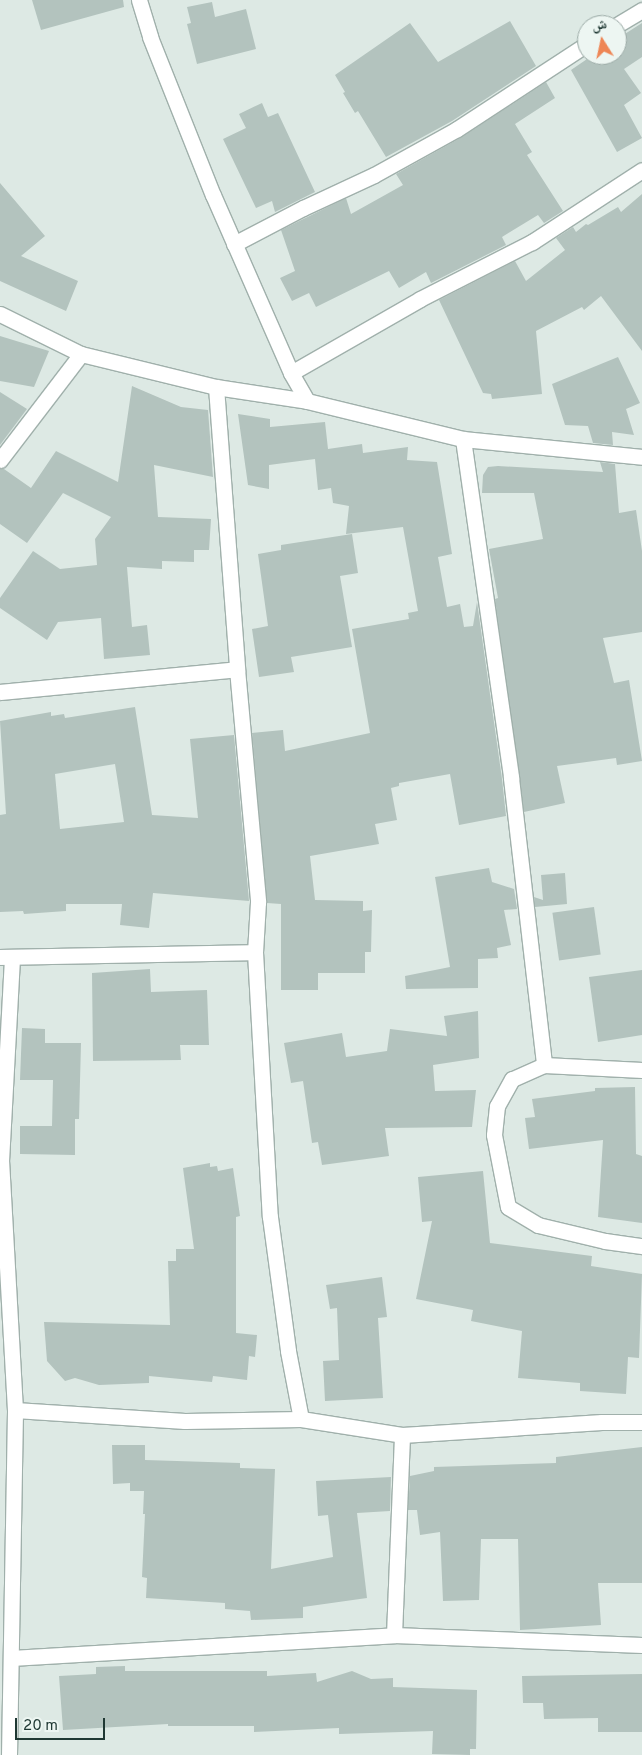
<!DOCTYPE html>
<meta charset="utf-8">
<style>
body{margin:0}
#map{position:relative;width:642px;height:1755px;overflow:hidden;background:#dde9e4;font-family:Overpass,"Noto Naskh Arabic",sans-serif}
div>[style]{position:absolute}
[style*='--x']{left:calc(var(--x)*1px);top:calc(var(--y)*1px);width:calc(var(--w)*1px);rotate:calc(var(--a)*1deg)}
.building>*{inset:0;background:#b3c3be;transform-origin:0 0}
.roads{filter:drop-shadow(1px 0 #a0b0ab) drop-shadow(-1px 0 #a0b0ab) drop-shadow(0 1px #a0b0ab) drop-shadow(0 -1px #a0b0ab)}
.minor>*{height:15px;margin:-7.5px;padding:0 7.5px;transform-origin:7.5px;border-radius:7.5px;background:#fff}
span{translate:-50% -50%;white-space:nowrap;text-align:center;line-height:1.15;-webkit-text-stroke:4.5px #edf6f2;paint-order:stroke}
.north{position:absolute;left:577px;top:15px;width:50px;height:50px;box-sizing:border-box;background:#edf6f2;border:1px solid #9baaa6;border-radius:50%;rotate:350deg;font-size:14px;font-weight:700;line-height:20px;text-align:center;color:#1f3833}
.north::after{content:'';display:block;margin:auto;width:18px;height:22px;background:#ee8655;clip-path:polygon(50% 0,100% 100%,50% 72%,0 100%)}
.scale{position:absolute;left:15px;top:1718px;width:90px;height:22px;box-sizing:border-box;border:2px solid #1f3833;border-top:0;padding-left:6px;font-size:15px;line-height:18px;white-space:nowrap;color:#1f3833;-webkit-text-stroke:4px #edf6f2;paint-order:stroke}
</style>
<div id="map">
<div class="building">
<div style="clip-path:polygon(32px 0,123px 0,124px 7px,41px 30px)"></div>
<div style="clip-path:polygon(212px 2px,215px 17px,246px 9px,256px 49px,197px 64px,187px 24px,191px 23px,187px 7px)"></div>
<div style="clip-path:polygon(510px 21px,536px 66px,452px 121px,386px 157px,358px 111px,355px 113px,343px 93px,345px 92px,335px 75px,410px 23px,438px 62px)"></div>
<div style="clip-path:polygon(642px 23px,642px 57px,624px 69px,641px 93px,624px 105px,642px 138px,617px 152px,571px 70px,593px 55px,615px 55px,617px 58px,617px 39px)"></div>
<div style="clip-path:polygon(546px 82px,555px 98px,515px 124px,532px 152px,527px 155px,563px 211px,544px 223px,538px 215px,502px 237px,506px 245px,431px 283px,426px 272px,399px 288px,389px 271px,316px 307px,309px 293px,292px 301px,280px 278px,295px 271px,281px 230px,346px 198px,351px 214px,403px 185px,396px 174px,462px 137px)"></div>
<div style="clip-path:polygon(262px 103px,268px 117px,278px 113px,315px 192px,275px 212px,272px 201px,256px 208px,223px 139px,246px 128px,239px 114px)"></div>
<div style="clip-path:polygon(0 183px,45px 236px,21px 256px,78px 281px,66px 311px,0 281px)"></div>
<div style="clip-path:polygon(642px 194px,642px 351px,601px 296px,584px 310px,582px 307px,536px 331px,542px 394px,492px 399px,491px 394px,483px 393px,439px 300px,515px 261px,526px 281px,565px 250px,556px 238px,573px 227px,576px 232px,586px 224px,588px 225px,618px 207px,621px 212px)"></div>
<div style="clip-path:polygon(0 336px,49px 351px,34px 387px,0 381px)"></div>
<div style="clip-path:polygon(618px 357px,640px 403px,626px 409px,634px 435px,612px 432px,613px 445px,593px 443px,588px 426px,565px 425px,552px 384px)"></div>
<div style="clip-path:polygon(132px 386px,181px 407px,208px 410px,213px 477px,154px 465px,158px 517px,211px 519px,209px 550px,194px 550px,194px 562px,162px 561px,162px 569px,127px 567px,132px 627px,147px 625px,150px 655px,104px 659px,101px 618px,58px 622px,47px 640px,0 608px,0 598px,33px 551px,60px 569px,97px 565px,95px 539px,111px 517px,63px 493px,27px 543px,0 524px,0 469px,4px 469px,31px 488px,56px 451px,118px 482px)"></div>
<div style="clip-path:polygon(0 392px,27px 409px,0 445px)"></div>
<div style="clip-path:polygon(238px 414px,270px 419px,270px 427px,325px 422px,328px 449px,362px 444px,363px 453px,408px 447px,407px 460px,437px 462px,452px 554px,438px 557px,447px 607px,460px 604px,464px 627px,473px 626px,477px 602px,502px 779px,506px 816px,459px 825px,450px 774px,399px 783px,399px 786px,391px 788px,397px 820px,375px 824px,379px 844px,310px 856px,315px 900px,363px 901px,363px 911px,372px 910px,371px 952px,365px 952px,365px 973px,318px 973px,318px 990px,281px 990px,281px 904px,267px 903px,252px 733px,283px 730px,285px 751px,370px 733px,352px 629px,409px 619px,408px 613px,418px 611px,403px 527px,346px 534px,349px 506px,333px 503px,331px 488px,318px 490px,315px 459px,269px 465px,269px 489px,248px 485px)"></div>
<div style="clip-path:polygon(600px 462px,615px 464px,619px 513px,636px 510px,642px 551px,642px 632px,603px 638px,614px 683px,629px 680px,642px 761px,617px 765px,616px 758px,557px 766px,565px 803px,524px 812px,495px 599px,498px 598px,489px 549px,543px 539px,534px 493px,482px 493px,483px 475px,488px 467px,498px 466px,603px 472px)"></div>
<div style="clip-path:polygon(352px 534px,358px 573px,340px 576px,352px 647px,291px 657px,294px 672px,259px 677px,252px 629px,268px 626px,258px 554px,281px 550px,281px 545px)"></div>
<div style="clip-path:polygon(evenodd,135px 707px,152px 815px,198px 818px,190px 739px,234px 735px,249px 901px,153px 893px,149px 928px,120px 925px,122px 904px,66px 904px,66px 911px,24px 914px,23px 911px,0 912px,0 815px,6px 814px,0 721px,51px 712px,51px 716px,64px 714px,65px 718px,135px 707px,115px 764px,124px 822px,60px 829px,55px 774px,115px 764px)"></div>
<div style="clip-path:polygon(489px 868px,492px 882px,514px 889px,517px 909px,504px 910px,511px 945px,497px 948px,498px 958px,478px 959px,478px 988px,406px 989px,405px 976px,450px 967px,435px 877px)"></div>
<div style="clip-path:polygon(565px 873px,567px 904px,535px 907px,534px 897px,543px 900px,541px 875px)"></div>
<div style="left:594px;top:907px;width:48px;height:42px;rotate:82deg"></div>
<div style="clip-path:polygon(150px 969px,151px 992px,207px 990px,209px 1045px,180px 1045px,181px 1060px,93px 1061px,92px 973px)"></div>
<div style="clip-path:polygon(642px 970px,642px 1035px,598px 1042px,589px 977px)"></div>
<div style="clip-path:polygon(478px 1011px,479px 1058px,433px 1065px,435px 1091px,476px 1090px,472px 1127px,385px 1128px,389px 1156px,322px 1165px,318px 1142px,312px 1143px,303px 1081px,291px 1083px,284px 1043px,342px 1033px,346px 1057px,387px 1051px,390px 1029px,447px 1036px,444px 1016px)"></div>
<div style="clip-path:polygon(22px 1028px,45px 1029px,45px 1043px,81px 1043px,79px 1119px,75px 1119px,75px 1155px,20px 1154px,20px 1126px,52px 1126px,53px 1080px,20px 1080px)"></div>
<div style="clip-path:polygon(635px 1087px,636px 1154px,642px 1156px,642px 1223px,598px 1217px,603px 1140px,529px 1149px,525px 1118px,535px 1117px,532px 1099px,595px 1091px,595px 1088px)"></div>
<div style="clip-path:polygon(210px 1163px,210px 1167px,217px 1166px,218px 1171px,233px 1168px,240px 1216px,236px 1217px,236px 1333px,257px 1335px,255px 1357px,249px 1356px,247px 1380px,213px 1376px,212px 1382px,149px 1376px,149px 1383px,99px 1385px,75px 1378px,65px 1381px,47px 1361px,44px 1322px,170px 1325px,168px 1261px,176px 1261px,176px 1249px,194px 1249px,183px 1168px)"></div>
<div style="clip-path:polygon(483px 1171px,490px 1243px,592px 1256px,591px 1266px,642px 1274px,639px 1358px,628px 1357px,626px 1394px,580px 1391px,580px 1383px,518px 1378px,522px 1331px,471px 1321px,473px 1310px,416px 1299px,432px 1221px,422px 1222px,418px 1177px)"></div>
<div style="clip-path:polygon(382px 1277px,387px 1317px,378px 1318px,383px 1398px,325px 1401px,323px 1361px,339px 1360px,337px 1308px,330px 1309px,326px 1285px)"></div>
<div style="clip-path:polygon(112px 1445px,145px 1445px,145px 1460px,240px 1463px,240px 1468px,275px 1469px,271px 1569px,333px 1557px,328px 1515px,318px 1516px,316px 1481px,391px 1477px,390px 1511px,357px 1513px,367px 1598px,303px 1607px,303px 1618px,251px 1620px,250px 1611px,225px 1609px,225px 1603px,146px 1598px,147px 1578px,142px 1577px,145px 1514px,143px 1514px,144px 1491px,130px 1491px,130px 1483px,113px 1484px)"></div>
<div style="clip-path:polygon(642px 1447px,642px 1583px,598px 1583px,601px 1625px,520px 1630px,518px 1539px,481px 1539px,479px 1600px,443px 1601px,440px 1532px,420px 1535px,417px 1510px,408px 1510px,410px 1476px,434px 1471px,434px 1467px,556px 1463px,556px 1457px)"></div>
<div style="clip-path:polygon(125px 1666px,125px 1671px,267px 1671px,267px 1676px,316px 1673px,317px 1682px,352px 1671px,371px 1679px,393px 1678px,393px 1687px,477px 1690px,476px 1749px,470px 1749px,470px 1755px,432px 1754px,433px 1731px,339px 1734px,339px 1728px,254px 1732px,254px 1726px,168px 1726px,168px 1724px,63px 1730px,59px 1676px,96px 1674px,96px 1667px)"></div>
<div style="clip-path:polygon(642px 1674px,642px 1732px,598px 1732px,598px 1718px,544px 1719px,543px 1703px,523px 1703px,522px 1676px)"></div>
</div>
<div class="roads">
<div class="minor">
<div style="--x:139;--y:0;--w:39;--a:73"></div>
<div style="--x:150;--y:37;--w:170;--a:68.3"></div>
<div style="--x:213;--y:195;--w:194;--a:66.3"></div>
<div style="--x:291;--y:373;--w:32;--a:60"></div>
<div style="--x:617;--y:25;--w:29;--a:-31"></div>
<div style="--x:234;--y:244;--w:78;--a:-27.6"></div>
<div style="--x:303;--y:208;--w:78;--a:-24.9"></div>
<div style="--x:374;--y:175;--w:95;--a:-29"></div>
<div style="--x:457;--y:129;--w:155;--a:-33.2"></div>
<div style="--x:0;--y:314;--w:90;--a:26.3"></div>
<div style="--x:81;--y:354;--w:139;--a:13.7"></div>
<div style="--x:216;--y:387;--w:92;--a:8.7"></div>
<div style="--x:307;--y:401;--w:161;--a:13.7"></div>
<div style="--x:463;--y:439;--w:180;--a:5.7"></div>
<div style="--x:291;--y:373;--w:149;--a:-29.8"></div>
<div style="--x:420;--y:299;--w:126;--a:-27"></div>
<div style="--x:532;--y:242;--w:131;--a:-33.2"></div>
<div style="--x:216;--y:387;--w:283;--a:85.7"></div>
<div style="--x:237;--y:669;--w:234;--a:84.8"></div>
<div style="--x:258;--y:902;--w:50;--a:93.4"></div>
<div style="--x:255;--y:952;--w:265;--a:86.8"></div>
<div style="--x:270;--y:1217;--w:135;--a:82.3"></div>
<div style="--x:288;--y:1351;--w:69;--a:79.2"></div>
<div style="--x:463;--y:439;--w:342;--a:81.9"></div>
<div style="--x:511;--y:778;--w:289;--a:83.4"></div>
<div style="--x:0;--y:460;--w:133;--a:-52.6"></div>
<div style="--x:0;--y:692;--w:238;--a:-5.5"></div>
<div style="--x:0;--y:957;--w:255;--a:-1.1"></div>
<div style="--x:642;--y:1070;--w:98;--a:-177.1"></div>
<div style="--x:544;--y:1065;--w:35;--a:156"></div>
<div style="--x:512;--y:1079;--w:31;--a:119"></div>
<div style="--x:497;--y:1106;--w:29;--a:96"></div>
<div style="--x:494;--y:1135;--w:73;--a:79"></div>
<div style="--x:508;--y:1207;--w:35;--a:31"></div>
<div style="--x:538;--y:1225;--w:69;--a:13.4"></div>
<div style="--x:605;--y:1241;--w:37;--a:8"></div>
<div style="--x:15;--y:1410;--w:170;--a:3.7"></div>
<div style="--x:185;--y:1421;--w:116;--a:-1"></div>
<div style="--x:301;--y:1419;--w:102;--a:9"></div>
<div style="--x:402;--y:1435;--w:200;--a:-3.7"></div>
<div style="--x:602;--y:1422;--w:40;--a:0"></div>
<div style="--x:394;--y:1635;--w:200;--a:-87.7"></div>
<div style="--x:11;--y:1658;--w:384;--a:-3.4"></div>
<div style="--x:394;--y:1635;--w:248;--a:2.3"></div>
<div style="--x:9;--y:1755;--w:345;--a:-89"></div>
<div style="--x:15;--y:1410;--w:249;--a:-93.2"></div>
<div style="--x:1;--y:1161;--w:204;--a:-86.9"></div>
</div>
</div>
<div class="north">ش</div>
<div class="scale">20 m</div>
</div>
